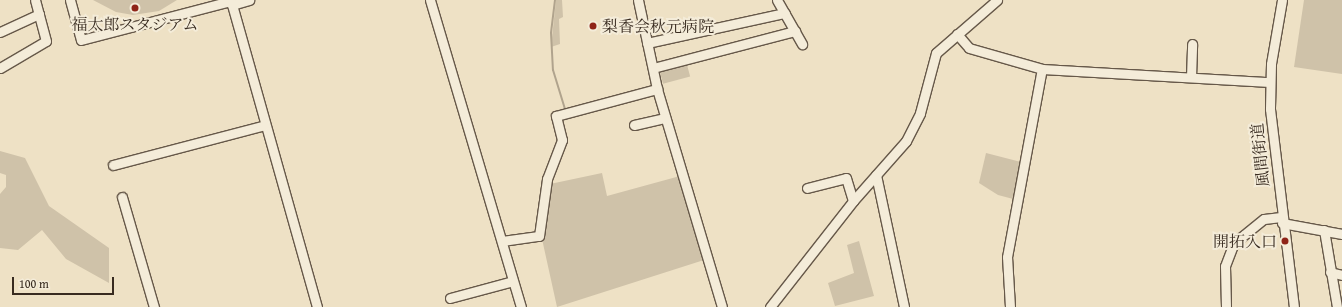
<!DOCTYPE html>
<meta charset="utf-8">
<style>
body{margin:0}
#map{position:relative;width:1342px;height:307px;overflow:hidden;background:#eee1c5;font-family:"Gentium Book Plus","Noto Serif JP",serif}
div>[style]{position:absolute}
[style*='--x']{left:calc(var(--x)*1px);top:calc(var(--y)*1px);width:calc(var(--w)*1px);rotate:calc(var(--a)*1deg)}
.green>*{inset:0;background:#cfc2a9;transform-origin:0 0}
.stream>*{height:2px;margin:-1px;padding:0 1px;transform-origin:1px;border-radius:1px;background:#b0a38d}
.roads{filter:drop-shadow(1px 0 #665849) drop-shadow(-1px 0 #665849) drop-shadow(0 1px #665849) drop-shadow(0 -1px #665849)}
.minor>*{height:9px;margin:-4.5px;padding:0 4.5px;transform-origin:4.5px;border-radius:4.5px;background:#f4ecd9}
.dots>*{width:11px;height:11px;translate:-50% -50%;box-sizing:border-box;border:2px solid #f4ecd9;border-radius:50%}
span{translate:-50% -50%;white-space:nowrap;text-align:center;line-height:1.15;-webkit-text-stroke:4px #f4ecd9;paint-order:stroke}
.poi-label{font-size:16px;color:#382b20}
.left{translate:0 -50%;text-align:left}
.right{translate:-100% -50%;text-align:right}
.street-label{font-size:16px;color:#382b20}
.scale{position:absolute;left:12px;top:277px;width:102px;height:18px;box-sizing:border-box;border:2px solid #382b20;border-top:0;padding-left:5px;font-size:12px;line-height:14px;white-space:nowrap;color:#382b20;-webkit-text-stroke:3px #f4ecd9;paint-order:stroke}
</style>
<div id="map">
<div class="green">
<div style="clip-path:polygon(93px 0,177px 0,159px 11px,133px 15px,116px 12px)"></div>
<div style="clip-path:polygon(556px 0,562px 0,563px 17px,559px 19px,560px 44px,551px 47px)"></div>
<div style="clip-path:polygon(1304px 0,1342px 0,1342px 74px,1294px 67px)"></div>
<div style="left:686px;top:61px;width:16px;height:28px;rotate:75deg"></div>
<div style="clip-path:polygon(0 151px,25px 158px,49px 206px,109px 248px,109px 283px,66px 259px,42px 230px,18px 250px,0 248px,0 194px,6px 187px,6px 175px,0 173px)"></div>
<div style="clip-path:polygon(986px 153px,1025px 163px,1017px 200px,998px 195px,979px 183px)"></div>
<div style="clip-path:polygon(602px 173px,607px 196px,680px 176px,704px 260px,557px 307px,542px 239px,550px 184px)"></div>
<div style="clip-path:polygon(859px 241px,874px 296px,835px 306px,828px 283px,854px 273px,847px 245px)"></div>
</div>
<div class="stream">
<div style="--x:555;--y:0;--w:33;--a:97"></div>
<div style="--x:551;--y:33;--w:37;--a:87"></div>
<div style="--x:553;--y:70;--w:41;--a:72.9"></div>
</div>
<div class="roads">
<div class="minor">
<div style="--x:70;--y:0;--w:41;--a:74.6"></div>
<div style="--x:81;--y:40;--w:155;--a:-14.6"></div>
<div style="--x:231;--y:1;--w:318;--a:74.3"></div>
<div style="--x:430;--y:0;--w:320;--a:73.5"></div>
<div style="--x:638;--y:0;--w:91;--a:77.9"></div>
<div style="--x:657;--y:89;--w:227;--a:73.4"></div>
<div style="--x:777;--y:0;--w:51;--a:60.4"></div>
<div style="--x:1282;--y:0;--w:65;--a:99.8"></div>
<div style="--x:1271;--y:64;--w:45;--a:91.3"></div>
<div style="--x:1270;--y:109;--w:199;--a:83.1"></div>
<div style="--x:232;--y:5;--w:18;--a:-16"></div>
<div style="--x:0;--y:32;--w:43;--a:-24.8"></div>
<div style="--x:957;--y:34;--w:18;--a:49"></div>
<div style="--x:969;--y:48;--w:76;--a:16"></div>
<div style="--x:1042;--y:69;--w:228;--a:3.3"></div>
<div style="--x:647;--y:43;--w:141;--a:-12.3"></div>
<div style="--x:0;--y:68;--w:53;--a:-30.4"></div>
<div style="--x:46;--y:41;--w:42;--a:-105"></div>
<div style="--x:653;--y:68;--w:147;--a:-14.6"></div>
<div style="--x:1191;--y:77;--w:33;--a:-88"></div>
<div style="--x:634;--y:125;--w:32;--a:-13"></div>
<div style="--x:113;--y:165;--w:157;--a:-14.7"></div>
<div style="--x:876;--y:175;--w:135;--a:78"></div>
<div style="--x:807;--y:188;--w:40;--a:-14.4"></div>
<div style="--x:846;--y:178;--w:24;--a:73"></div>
<div style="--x:122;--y:197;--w:115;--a:73.8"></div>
<div style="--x:1282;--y:223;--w:61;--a:10.4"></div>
<div style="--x:1324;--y:230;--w:78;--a:80.4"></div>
<div style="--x:502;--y:241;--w:37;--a:-8"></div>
<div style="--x:539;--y:236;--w:58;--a:-82"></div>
<div style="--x:547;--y:179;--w:42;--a:-69"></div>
<div style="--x:562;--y:140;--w:25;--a:-104"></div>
<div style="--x:556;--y:116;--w:105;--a:-15"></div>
<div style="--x:1330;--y:272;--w:12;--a:14"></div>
<div style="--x:450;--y:298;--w:65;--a:-15.1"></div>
<div style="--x:770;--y:307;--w:135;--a:-51.9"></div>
<div style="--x:853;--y:201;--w:80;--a:-48.5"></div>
<div style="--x:906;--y:141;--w:31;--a:-63"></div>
<div style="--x:920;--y:113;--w:62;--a:-75.1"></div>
<div style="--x:936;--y:53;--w:81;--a:-41"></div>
<div style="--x:1010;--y:307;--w:50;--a:-93.4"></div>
<div style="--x:1007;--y:257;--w:191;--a:-79.5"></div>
<div style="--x:1226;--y:307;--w:41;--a:-91.4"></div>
<div style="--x:1225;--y:266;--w:25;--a:-69"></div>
<div style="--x:1234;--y:243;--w:38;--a:-39"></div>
<div style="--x:1264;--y:219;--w:17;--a:-7"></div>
</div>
</div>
<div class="dots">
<div style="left:135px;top:8px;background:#8f2418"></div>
<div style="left:593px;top:26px;background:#8f2418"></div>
<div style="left:1285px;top:241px;background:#8f2418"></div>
</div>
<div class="poi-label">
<span style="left:135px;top:24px">福太郎スタジアム</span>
<span class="left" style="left:602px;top:26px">梨香会秋元病院</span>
<span class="right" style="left:1277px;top:241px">開拓入口</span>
</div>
<div class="street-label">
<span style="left:1260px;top:155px;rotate:-96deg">風間街道</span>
</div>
<div class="scale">100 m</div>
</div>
